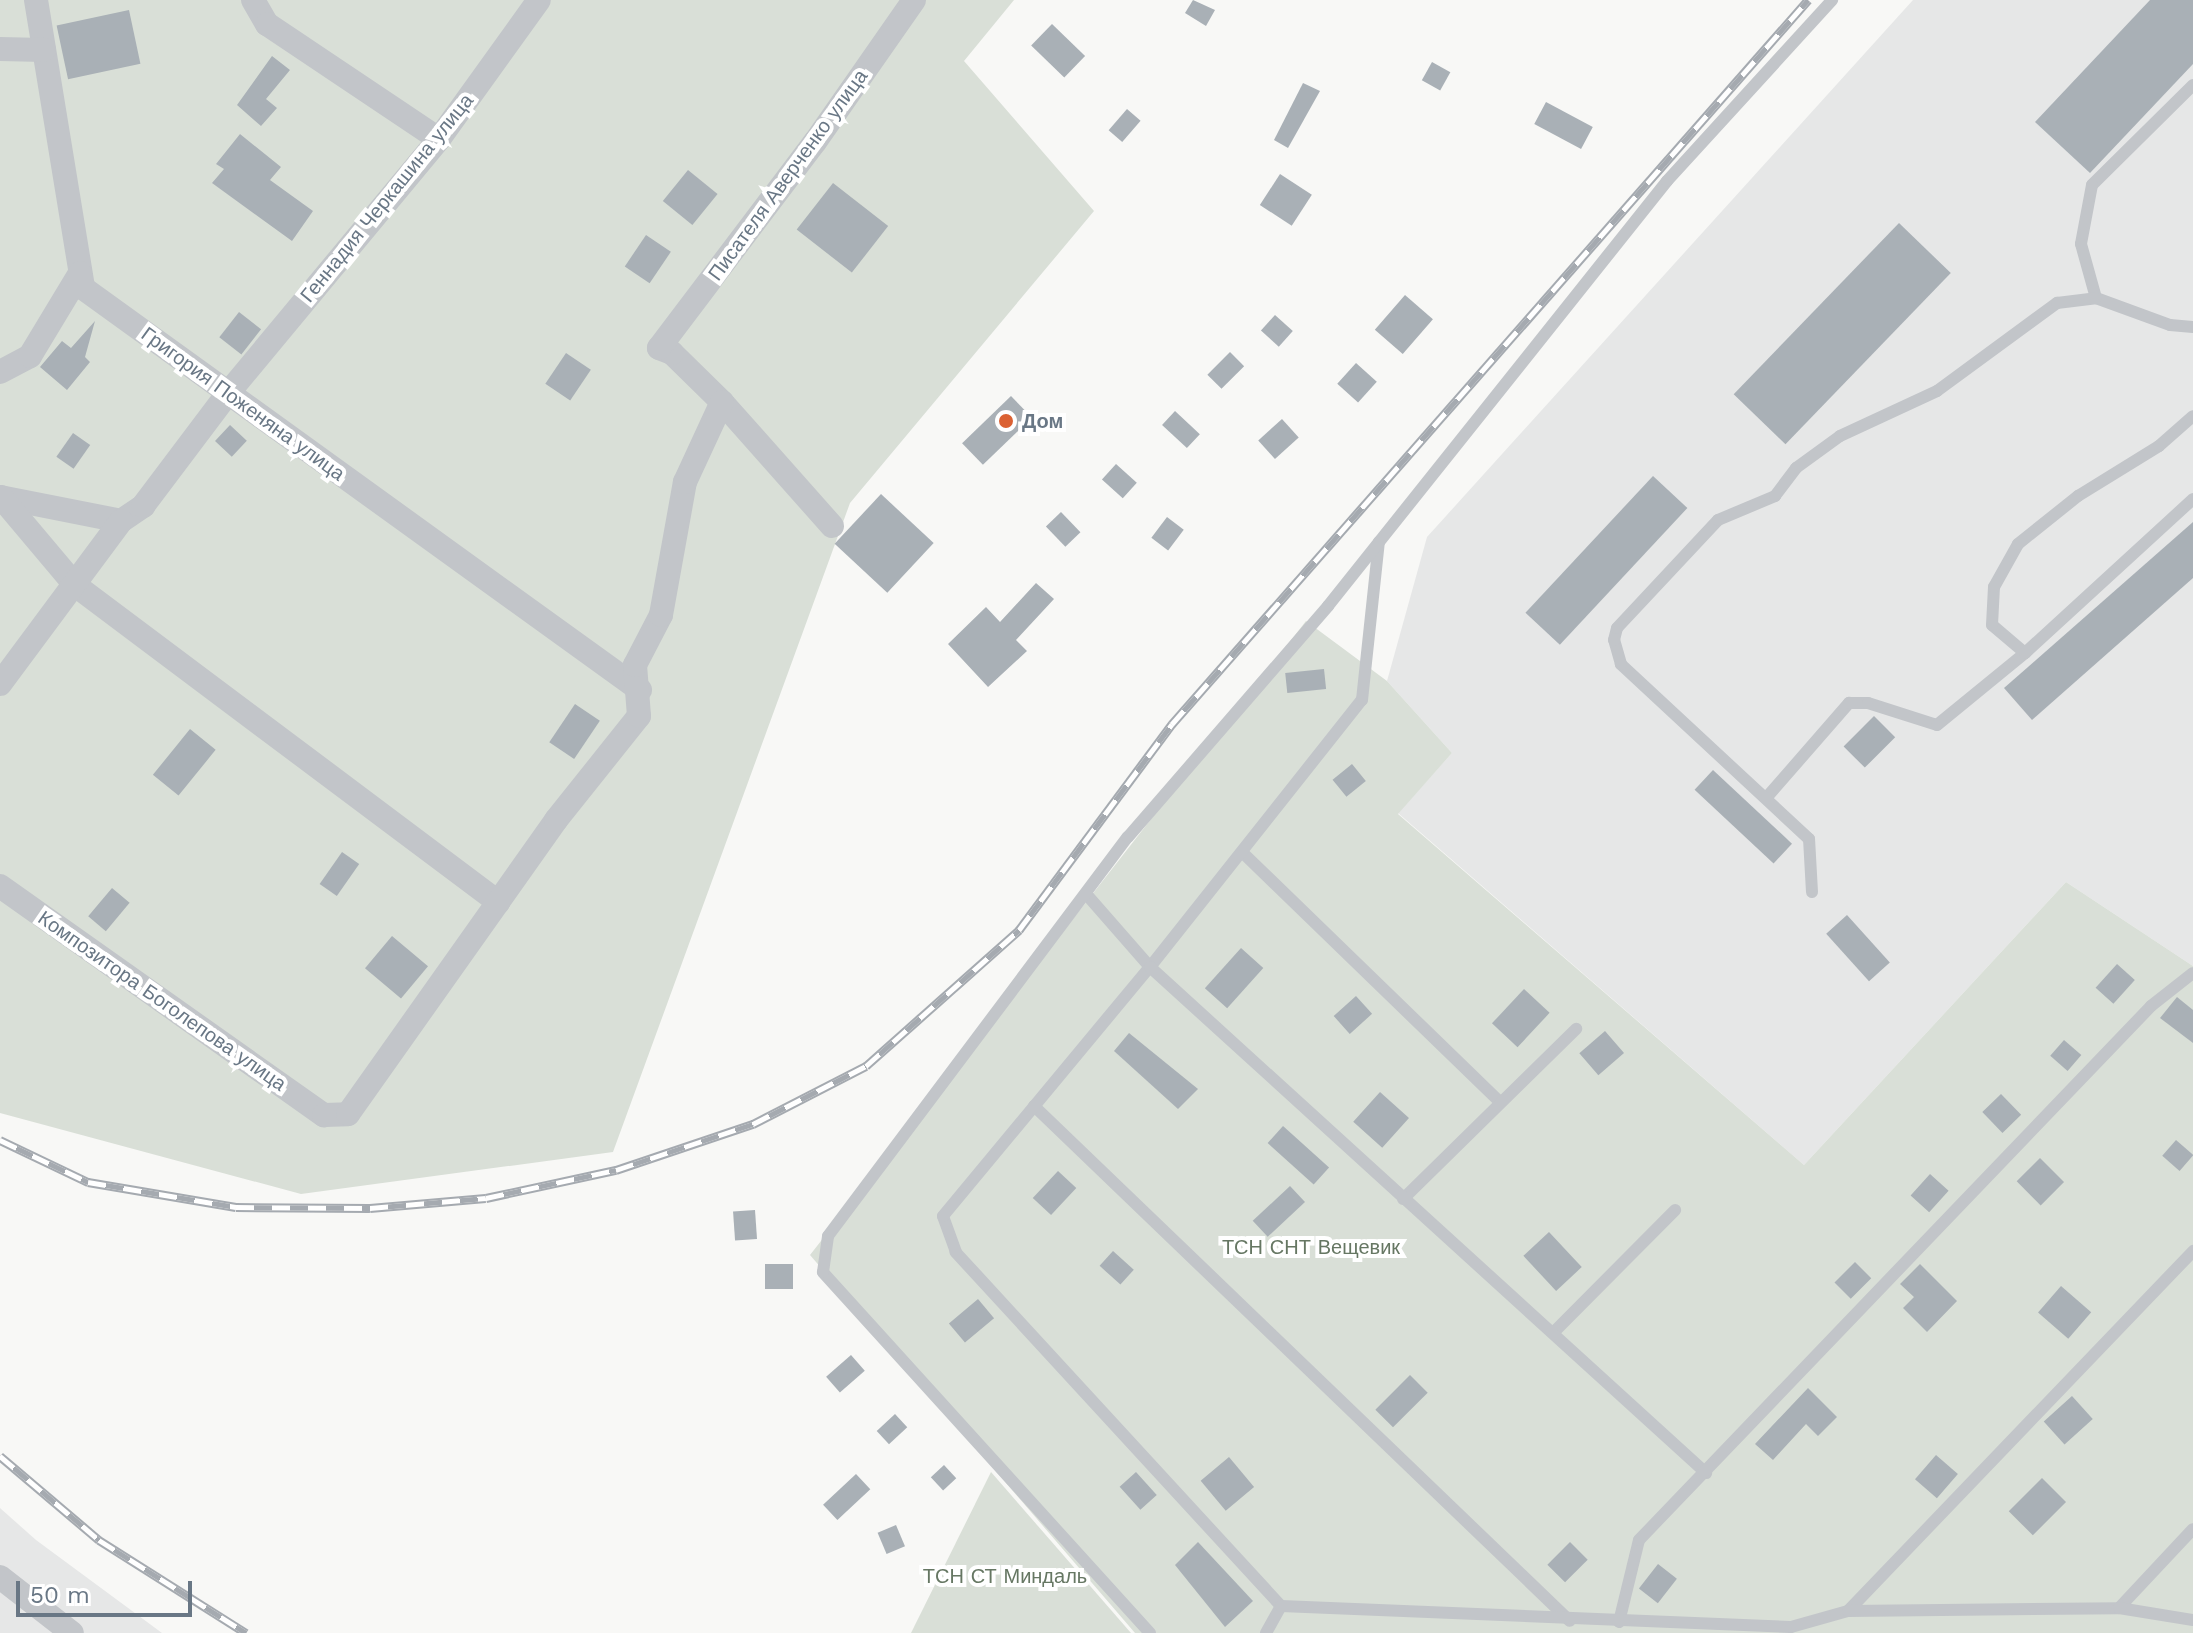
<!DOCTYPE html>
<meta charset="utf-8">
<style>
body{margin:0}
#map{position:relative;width:2193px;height:1633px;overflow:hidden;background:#f8f8f6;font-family:"Work Sans",sans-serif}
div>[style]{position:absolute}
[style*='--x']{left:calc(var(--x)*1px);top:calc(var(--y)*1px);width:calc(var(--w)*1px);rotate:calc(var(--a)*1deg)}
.built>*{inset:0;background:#e6e7e7}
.green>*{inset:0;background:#d9dfd7}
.building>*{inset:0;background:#a9b0b6;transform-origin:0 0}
.service>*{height:12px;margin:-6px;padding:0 6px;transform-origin:6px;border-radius:6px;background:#c2c5c9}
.minor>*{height:24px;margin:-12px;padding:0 12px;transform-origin:12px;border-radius:12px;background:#c2c5c9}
.rail>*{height:9px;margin-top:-4.5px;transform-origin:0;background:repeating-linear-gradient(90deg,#fff 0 18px,#a5aab0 0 36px);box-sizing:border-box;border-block:2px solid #a5aab0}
.dots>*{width:22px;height:22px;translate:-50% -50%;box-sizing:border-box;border:4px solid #fff;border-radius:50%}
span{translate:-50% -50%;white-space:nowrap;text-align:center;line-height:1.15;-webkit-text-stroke:8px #fff;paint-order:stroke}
.street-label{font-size:20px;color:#697785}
.poi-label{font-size:20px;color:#697785;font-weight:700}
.left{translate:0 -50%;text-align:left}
.park-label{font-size:20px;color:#667763}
.scale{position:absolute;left:16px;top:1581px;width:176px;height:36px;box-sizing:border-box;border:4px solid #697785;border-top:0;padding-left:10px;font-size:24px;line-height:28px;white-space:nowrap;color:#697785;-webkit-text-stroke:6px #fff;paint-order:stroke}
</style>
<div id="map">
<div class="built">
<div style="clip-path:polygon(1913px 0,2193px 0,2193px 966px,2066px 882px,1804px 1165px,1398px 813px,1452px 753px,1387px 681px,1427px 537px)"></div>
<div style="clip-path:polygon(0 1508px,36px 1540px,162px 1633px,0 1633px)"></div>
</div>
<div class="green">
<div style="clip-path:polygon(0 0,1014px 0,964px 61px,1094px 211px,850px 503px,613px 1152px,301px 1194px,0 1113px)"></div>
<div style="clip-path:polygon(1306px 621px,1387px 681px,1452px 753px,1398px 814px,1804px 1165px,2066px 882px,2193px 966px,2193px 1633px,1135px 1633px,810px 1255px)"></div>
<div style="clip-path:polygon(991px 1472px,1131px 1633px,911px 1633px)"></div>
</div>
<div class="building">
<div style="clip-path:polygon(1193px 0,1215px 10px,1206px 26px,1185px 13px)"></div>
<div style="clip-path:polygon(2150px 0,2193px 0,2193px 64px,2090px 173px,2035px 122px)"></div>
<div style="left:129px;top:10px;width:55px;height:74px;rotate:78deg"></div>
<div style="left:1052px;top:24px;width:46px;height:30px;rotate:44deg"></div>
<div style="clip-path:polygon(272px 56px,290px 70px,266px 99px,277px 108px,261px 126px,237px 105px)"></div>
<div style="left:1432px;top:62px;width:21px;height:21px;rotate:29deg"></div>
<div style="clip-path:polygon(1303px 83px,1320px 91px,1288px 148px,1274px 140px)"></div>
<div style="left:1546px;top:102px;width:53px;height:25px;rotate:28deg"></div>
<div style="left:1127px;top:109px;width:18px;height:28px;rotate:41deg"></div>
<div style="clip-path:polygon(240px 134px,281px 167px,270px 180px,313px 211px,292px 241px,212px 183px,224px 169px,216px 164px)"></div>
<div style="left:688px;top:170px;width:38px;height:40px;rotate:39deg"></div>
<div style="left:1280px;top:174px;width:38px;height:37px;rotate:33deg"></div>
<div style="left:833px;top:183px;width:70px;height:59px;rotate:38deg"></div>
<div style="left:1899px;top:223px;width:72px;height:238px;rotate:44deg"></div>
<div style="left:646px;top:235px;width:30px;height:38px;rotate:34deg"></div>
<div style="left:1405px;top:295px;width:37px;height:46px;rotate:41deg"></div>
<div style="left:239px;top:312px;width:28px;height:32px;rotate:38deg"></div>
<div style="left:1275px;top:315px;width:24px;height:21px;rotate:42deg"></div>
<div style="clip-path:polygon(95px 321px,85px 357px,90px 362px,67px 390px,40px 367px,62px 341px,71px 348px)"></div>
<div style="left:1230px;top:352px;width:20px;height:32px;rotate:45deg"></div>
<div style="left:566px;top:353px;width:30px;height:37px;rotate:34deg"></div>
<div style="left:1356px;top:363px;width:28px;height:28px;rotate:42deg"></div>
<div style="left:1011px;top:396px;width:30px;height:68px;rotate:46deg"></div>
<div style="left:1175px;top:411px;width:34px;height:19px;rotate:43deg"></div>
<div style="left:1282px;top:419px;width:25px;height:32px;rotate:48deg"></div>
<div style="left:230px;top:425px;width:23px;height:22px;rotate:43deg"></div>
<div style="left:73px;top:433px;width:21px;height:29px;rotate:35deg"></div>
<div style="left:1116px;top:464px;width:28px;height:21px;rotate:42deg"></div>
<div style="left:1653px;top:476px;width:47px;height:187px;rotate:43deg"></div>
<div style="left:881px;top:494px;width:72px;height:68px;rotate:43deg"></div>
<div style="left:1061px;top:512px;width:28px;height:21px;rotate:46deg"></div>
<div style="left:1167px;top:517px;width:21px;height:26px;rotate:37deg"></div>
<div style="clip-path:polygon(2193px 522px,2193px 578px,2032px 720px,2004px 688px)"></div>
<div style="clip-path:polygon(1036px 583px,1054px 599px,1016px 640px,1027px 651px,988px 687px,948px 644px,986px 607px,1000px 622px)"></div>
<div style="left:1324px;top:669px;width:20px;height:39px;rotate:84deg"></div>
<div style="left:575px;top:704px;width:30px;height:46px;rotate:34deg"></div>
<div style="left:1874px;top:716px;width:30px;height:43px;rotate:45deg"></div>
<div style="left:190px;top:729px;width:33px;height:59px;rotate:39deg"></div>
<div style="left:1352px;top:764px;width:22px;height:25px;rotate:51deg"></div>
<div style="left:1713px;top:770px;width:108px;height:27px;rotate:43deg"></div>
<div style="left:342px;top:852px;width:21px;height:39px;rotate:35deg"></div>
<div style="left:112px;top:888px;width:23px;height:37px;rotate:40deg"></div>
<div style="left:1847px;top:915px;width:64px;height:28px;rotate:48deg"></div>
<div style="left:392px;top:936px;width:47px;height:42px;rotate:40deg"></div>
<div style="left:1241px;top:948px;width:30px;height:54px;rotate:42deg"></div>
<div style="left:2117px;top:964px;width:24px;height:32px;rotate:42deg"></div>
<div style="left:1524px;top:989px;width:35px;height:47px;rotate:43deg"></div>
<div style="left:1356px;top:996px;width:24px;height:30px;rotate:48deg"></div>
<div style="clip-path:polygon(2177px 997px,2193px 1010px,2193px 1043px,2160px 1018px)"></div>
<div style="left:1605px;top:1031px;width:29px;height:34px;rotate:49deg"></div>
<div style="clip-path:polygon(1129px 1033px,1198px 1089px,1178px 1109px,1114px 1051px)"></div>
<div style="left:2064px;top:1040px;width:23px;height:21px;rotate:41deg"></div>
<div style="left:1380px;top:1092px;width:39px;height:40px;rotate:42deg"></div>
<div style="left:2001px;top:1094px;width:29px;height:26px;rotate:46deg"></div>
<div style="left:1283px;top:1126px;width:62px;height:23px;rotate:42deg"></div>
<div style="left:2176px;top:1140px;width:23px;height:21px;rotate:41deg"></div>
<div style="left:2040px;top:1158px;width:34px;height:33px;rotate:45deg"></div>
<div style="left:1058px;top:1171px;width:25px;height:37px;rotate:43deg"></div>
<div style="left:1930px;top:1174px;width:25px;height:29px;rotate:42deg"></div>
<div style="left:1290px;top:1186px;width:22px;height:51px;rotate:47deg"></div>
<div style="left:755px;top:1210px;width:29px;height:22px;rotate:86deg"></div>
<div style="left:1549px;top:1232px;width:48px;height:35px;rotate:47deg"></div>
<div style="left:1113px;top:1251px;width:28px;height:20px;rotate:42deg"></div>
<div style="left:1855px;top:1262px;width:23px;height:29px;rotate:45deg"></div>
<div style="left:765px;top:1264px;width:28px;height:25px"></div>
<div style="clip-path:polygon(1920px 1264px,1957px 1301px,1927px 1332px,1903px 1308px,1914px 1297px,1900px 1284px)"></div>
<div style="left:2061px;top:1286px;width:40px;height:35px;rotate:41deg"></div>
<div style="left:978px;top:1299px;width:25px;height:38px;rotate:50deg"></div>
<div style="left:851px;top:1355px;width:21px;height:33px;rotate:49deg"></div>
<div style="left:1410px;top:1375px;width:25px;height:49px;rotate:45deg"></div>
<div style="clip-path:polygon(1808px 1388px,1837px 1417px,1818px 1436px,1806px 1424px,1773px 1460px,1755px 1444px)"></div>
<div style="left:2072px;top:1396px;width:31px;height:38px;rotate:48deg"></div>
<div style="left:895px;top:1414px;width:18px;height:25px;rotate:47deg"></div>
<div style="left:1936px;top:1455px;width:29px;height:32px;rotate:41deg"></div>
<div style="left:1229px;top:1457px;width:39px;height:37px;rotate:50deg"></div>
<div style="left:944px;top:1465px;width:18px;height:18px;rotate:47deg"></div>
<div style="left:1136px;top:1472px;width:31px;height:22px;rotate:48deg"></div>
<div style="left:856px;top:1474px;width:21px;height:45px;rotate:47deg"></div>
<div style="left:2042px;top:1478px;width:34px;height:47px;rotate:45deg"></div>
<div style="left:896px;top:1525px;width:23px;height:20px;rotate:67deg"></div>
<div style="clip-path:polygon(1198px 1542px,1253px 1601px,1225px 1627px,1175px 1565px)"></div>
<div style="left:1570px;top:1542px;width:25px;height:32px;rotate:45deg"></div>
<div style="left:1658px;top:1564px;width:24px;height:31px;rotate:38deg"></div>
</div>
<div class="service">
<div style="--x:2193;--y:85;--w:142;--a:135.3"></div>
<div style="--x:2092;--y:185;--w:60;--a:100.6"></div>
<div style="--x:2081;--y:244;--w:56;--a:74.5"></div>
<div style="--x:2096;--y:298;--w:79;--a:20"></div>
<div style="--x:2170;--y:325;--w:23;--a:5"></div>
<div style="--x:2025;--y:653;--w:43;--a:-139.7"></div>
<div style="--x:1992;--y:625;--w:38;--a:-87"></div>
<div style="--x:1994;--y:587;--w:49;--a:-60.8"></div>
<div style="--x:2018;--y:544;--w:77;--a:-38.7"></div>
<div style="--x:2078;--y:496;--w:95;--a:-31.7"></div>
<div style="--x:2159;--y:446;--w:45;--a:-41.4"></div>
<div style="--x:1767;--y:797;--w:125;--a:-48.9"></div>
<div style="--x:1849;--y:703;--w:19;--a:0"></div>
<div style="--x:1868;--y:703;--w:72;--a:17.7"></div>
<div style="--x:1937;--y:725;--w:114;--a:-39.3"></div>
<div style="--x:2025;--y:653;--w:228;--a:-42.5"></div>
<div style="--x:1243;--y:853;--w:356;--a:44.1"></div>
<div style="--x:1812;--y:892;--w:53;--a:-93.2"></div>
<div style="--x:1809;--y:839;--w:257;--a:-137.1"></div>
<div style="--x:1621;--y:664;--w:25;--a:-106"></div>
<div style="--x:1614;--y:640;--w:12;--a:-76"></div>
<div style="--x:1617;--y:628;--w:148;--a:-46.9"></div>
<div style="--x:1718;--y:520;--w:62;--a:-22.8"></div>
<div style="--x:1775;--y:496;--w:35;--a:-53"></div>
<div style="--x:1796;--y:468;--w:54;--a:-36"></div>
<div style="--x:1840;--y:436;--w:107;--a:-24.9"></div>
<div style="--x:1937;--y:391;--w:149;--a:-36.3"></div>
<div style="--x:2057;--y:303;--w:39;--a:-7"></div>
<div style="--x:1087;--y:895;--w:96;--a:48.8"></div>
<div style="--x:1150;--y:967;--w:341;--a:-51.6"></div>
<div style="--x:1362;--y:700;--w:159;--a:-83.9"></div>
<div style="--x:1034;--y:1106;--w:743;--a:43.86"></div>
<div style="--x:1403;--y:1199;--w:243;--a:-44.5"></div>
<div style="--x:1554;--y:1332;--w:172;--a:-45.2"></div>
<div style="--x:1281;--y:1606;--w:481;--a:-132.6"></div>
<div style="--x:956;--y:1252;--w:38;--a:-110"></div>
<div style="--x:943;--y:1216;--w:324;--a:-50.3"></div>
<div style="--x:1150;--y:967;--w:752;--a:42.3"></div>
<div style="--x:2119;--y:1608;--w:108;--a:-46.9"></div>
<div style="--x:1848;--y:1611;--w:499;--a:-46.2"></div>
<div style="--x:1619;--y:1622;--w:84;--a:-76.3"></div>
<div style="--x:1639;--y:1540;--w:740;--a:-46.2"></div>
<div style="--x:2151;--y:1006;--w:53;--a:-38.2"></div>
<div style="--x:1150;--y:1633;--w:487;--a:-132.2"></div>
<div style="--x:823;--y:1272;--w:36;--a:-82"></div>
<div style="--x:828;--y:1236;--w:499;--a:-53.1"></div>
<div style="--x:1128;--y:837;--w:306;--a:-49.1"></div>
<div style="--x:1328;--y:606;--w:544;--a:-51.42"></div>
<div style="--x:1667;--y:181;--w:245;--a:-47.6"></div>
<div style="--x:1266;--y:1633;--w:31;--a:-61"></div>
<div style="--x:1281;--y:1606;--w:510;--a:2.36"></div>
<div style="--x:1791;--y:1627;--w:59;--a:-15.7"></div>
<div style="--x:1848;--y:1611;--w:271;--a:-0.6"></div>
<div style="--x:2119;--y:1608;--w:75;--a:9.2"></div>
</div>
<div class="minor">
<div style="--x:36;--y:0;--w:292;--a:80.7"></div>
<div style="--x:83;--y:288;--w:687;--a:35.82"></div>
<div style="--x:253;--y:0;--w:28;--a:60"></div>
<div style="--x:267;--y:24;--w:207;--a:33.8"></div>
<div style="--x:0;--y:49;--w:44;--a:1.3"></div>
<div style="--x:0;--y:372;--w:34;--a:-28"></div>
<div style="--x:30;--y:356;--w:97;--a:-58.9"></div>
<div style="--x:0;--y:497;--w:123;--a:11.2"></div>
<div style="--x:121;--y:521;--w:27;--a:-34"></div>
<div style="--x:143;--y:506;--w:143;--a:-53"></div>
<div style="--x:229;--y:392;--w:329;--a:-50.3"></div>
<div style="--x:439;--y:139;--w:171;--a:-54.3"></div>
<div style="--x:1;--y:497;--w:115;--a:49.9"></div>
<div style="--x:75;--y:585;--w:529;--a:36.85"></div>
<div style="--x:832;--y:526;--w:166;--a:-131.6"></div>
<div style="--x:722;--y:402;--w:70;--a:-135.6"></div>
<div style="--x:672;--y:353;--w:14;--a:-159"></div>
<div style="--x:659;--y:348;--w:258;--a:-52.9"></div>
<div style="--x:815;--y:142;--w:173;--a:-55.1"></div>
<div style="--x:0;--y:684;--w:203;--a:-53.4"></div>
<div style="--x:0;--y:886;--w:397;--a:35.3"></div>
<div style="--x:324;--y:1115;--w:24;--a:-2"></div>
<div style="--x:348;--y:1114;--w:360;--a:-54.7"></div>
<div style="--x:556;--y:820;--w:133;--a:-51.4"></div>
<div style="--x:639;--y:716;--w:51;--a:-94.5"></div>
<div style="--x:635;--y:665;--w:56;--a:-62.5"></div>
<div style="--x:661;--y:615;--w:135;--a:-79.8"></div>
<div style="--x:685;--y:482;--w:88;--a:-65.2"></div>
<div style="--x:0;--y:1577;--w:91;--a:37.9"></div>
</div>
<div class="rail">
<div style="--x:0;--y:1140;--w:98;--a:25.5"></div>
<div style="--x:88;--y:1182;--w:150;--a:9.6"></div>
<div style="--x:236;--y:1207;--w:134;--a:0.4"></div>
<div style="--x:370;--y:1208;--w:116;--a:-4.9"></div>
<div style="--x:486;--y:1198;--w:133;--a:-12.2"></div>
<div style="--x:616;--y:1170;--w:145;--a:-18.6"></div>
<div style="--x:753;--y:1124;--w:127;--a:-27.2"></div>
<div style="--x:866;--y:1066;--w:205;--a:-41.6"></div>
<div style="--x:1019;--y:930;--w:257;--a:-53.4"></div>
<div style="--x:1172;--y:724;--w:964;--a:-48.7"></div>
<div style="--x:0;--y:1456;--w:130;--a:40.3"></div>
<div style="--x:99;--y:1540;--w:174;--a:32.3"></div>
</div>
<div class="dots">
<div style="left:1006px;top:421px;background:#db6133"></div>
</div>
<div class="street-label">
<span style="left:788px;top:175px;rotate:-54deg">Писателя Аверченко улица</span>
<span style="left:387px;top:198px;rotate:-51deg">Геннадия Черкашина улица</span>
<span style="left:243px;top:404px;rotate:36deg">Григория Поженяна улица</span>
<span style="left:162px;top:1001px;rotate:35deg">Композитора Боголепова улица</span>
</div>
<div class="poi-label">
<span class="left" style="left:1022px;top:421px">Дом</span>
</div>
<div class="park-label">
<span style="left:1311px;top:1247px">ТСН СНТ Вещевик</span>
<span style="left:1005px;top:1576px">ТСН СТ Миндаль</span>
</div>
<div class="scale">50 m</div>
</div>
